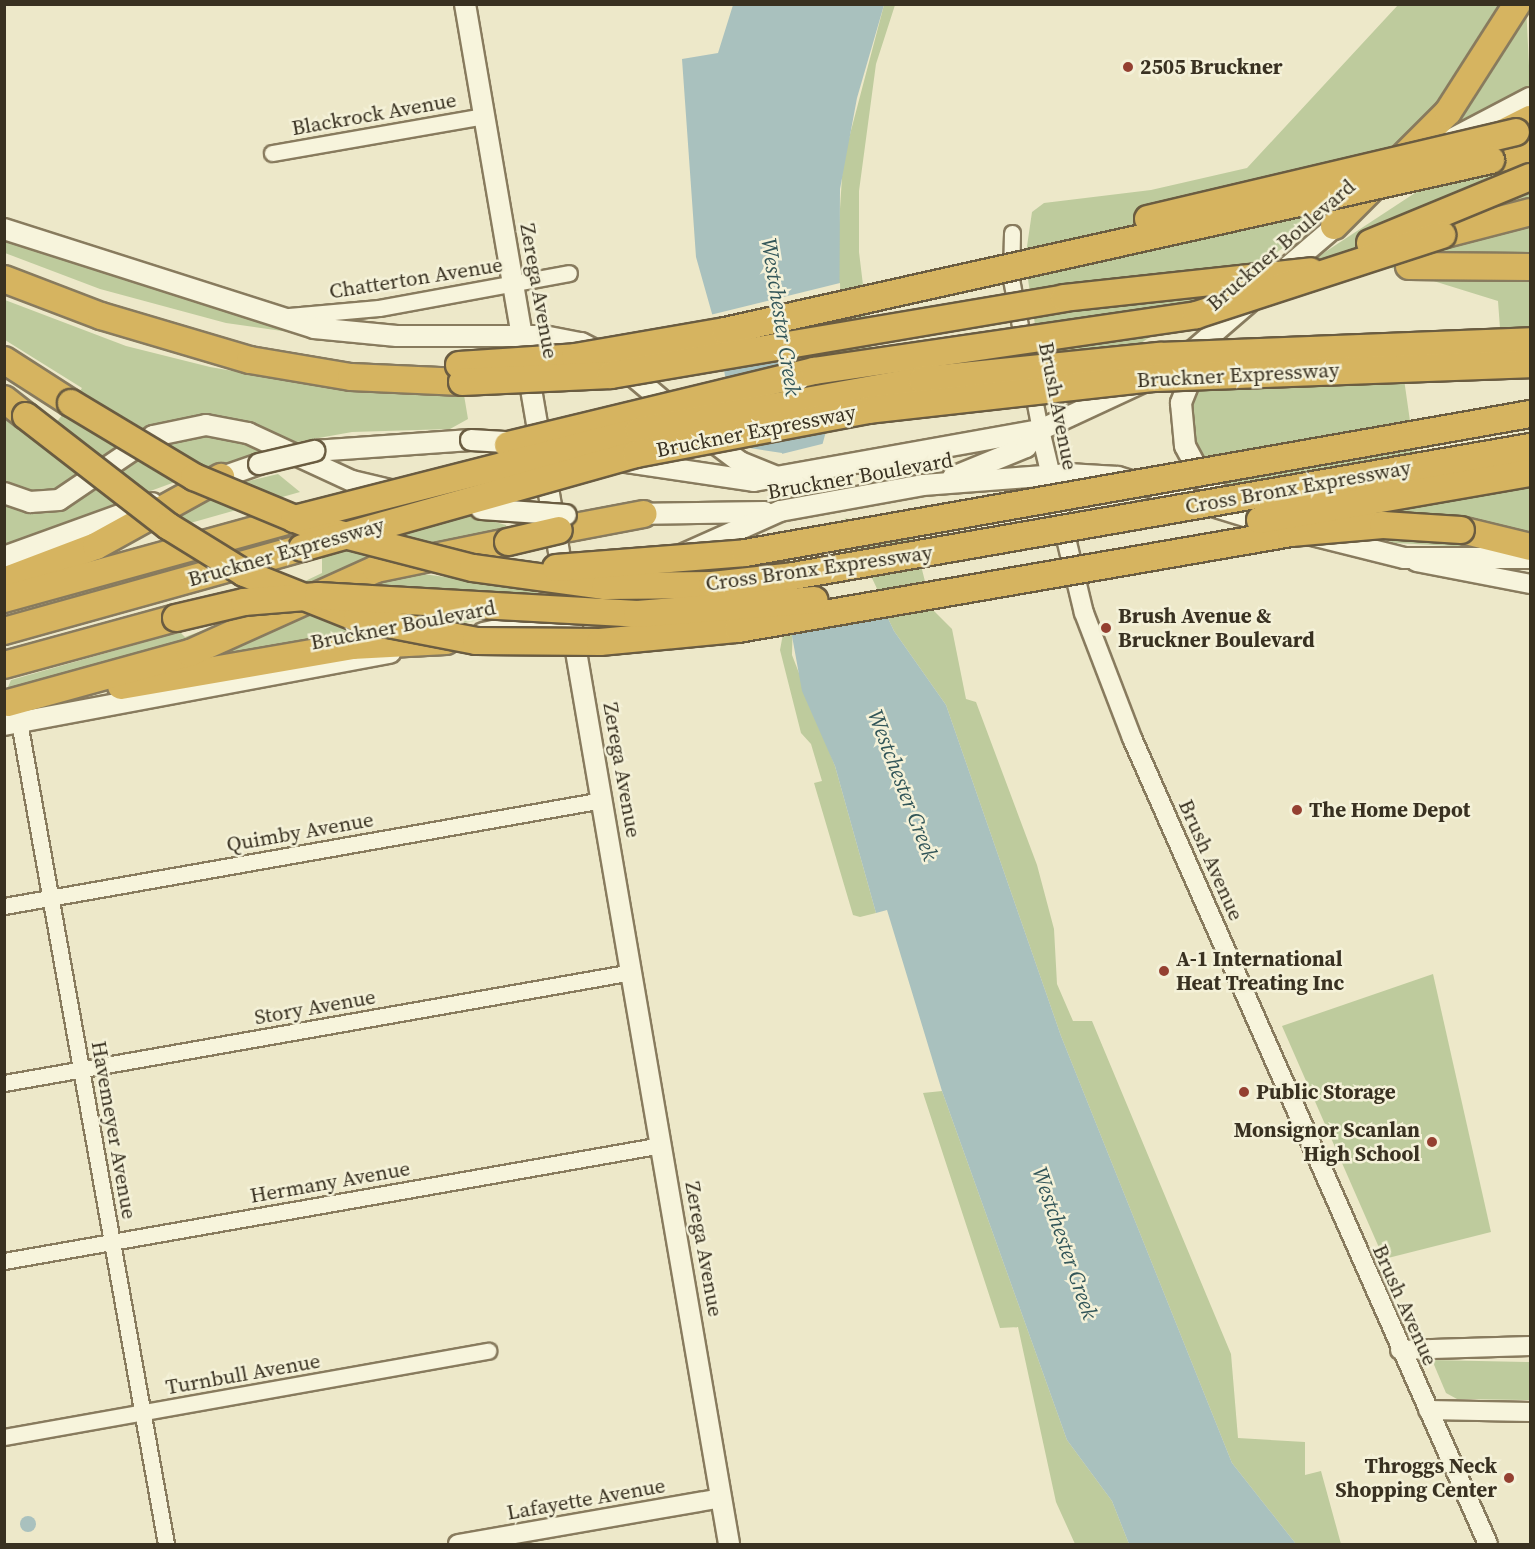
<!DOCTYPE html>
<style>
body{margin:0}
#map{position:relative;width:1535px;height:1549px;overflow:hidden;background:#ede8c9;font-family:"Source Serif 4",serif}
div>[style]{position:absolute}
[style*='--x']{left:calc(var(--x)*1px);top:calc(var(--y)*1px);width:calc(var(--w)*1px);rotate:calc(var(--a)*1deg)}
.green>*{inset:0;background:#becb9d}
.water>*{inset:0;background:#a9c1be}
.round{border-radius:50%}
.pier>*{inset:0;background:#ede8c9;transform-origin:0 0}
.roads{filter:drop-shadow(2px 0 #887b5e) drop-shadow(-2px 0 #887b5e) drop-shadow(0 2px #887b5e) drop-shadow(0 -2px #887b5e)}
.minor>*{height:15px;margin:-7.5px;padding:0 7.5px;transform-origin:7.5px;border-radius:7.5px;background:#f7f4dc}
.tertiary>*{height:18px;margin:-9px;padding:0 9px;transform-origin:9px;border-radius:9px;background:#f7f4dc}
.secondary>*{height:20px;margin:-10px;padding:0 10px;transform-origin:10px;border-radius:10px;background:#f7f4dc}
.motorway>*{height:26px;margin:-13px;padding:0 13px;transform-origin:13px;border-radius:13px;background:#d6b460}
.bridges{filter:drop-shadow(2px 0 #6a5c41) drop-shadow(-2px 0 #6a5c41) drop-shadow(0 2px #6a5c41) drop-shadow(0 -2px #6a5c41)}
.secondary-bridge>*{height:20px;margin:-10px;padding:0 10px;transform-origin:10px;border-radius:10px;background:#f7f4dc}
.motorway-bridge>*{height:26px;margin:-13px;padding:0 13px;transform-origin:13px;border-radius:13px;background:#d6b460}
.dots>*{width:16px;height:16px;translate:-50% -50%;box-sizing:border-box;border:3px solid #f4f1d8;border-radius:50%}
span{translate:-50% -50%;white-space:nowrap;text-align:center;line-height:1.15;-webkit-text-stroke:5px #f4f1d8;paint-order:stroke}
.poi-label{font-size:21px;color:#393121;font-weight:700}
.left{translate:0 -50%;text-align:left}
.right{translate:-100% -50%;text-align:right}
.street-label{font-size:21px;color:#393121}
.water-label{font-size:22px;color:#315558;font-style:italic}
.frame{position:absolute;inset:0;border:6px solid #393121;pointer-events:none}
</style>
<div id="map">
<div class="green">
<div style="clip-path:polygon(884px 5px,895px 5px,876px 64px,859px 191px,859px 252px,874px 376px,839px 384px,837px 256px,843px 161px)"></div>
<div style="clip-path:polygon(1398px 5px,1509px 5px,1431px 122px,1298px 238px,1138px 345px,1042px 370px,1025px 260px,1032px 212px,1044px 203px,1151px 190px,1247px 168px)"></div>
<div style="clip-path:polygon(1526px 5px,1530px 86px,1449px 127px,1470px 105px)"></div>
<div style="clip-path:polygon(1530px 167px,1530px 354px,1502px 356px,1498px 301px,1340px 252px,1284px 279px,1421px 189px)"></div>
<div style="clip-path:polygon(4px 239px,28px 247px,296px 333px,226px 323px,100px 289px,5px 253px)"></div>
<div style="clip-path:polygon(5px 300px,126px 346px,210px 367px,325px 387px,464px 395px,468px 419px,450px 429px,352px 432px,291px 443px,232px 419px,183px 418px,150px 428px,63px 490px,40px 494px,10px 487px,5px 483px,4px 406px,45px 438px,82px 388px,5px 340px)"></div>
<div style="clip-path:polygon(1400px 351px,1416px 463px,1530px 444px,1530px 550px,1395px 543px,1230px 488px,1195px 452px,1188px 418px,1193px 385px)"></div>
<div style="clip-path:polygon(206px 434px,263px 450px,5px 544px,4px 502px,65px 506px,165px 440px)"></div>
<div style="clip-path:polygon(278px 474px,300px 492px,155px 533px,148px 524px,240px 483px)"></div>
<div style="clip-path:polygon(472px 516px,506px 525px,507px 533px,304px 590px,299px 584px,322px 573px,322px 554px)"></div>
<div style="clip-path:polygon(840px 517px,913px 534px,932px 609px,952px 629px,966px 699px,976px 702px,1037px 865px,1054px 929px,1057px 984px,1073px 1021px,1092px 1021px,1231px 1354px,1238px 1438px,1305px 1442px,1305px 1475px,1321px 1471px,1341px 1544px,1296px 1544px,1232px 1463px,1061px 1036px,946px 705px,894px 631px)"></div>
<div style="clip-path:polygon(400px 571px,536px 589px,539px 605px,470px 622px,187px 663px)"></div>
<div style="clip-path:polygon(794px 574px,792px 655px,835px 766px,876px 913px,860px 917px,853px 915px,814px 783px,822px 781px,811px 744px,801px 733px,780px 650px)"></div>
<div style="clip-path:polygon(242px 616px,229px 629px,5px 694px,11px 680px,180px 632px,185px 637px)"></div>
<div style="clip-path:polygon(1433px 974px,1491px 1232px,1384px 1259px,1282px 1026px)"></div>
<div style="clip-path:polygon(942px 1091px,1067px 1440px,1112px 1501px,1129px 1544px,1075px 1544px,1056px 1502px,1018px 1327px,1000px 1328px,923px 1093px)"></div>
<div style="clip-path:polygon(1432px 1360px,1530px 1362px,1530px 1400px,1457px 1399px,1446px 1393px)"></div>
</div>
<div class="water">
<div style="clip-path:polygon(733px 5px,884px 5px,857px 98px,840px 189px,839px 384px,822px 446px,834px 504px,894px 631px,946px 705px,1061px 1036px,1232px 1463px,1296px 1544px,1129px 1544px,1112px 1501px,1067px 1440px,942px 1091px,887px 910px,876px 913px,835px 766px,802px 691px,790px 625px,799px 562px,782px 453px,737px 446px,718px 335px,696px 257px,682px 59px,718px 53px)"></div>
<div class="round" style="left:20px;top:1516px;width:16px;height:16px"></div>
</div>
<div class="pier">
<div style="clip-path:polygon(840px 283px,842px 350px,722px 371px,710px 315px)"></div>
<div style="left:826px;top:443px;width:79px;height:52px;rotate:76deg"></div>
<div style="clip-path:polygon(846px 523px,888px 612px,789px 610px,796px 562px,792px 533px)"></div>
</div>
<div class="roads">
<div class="minor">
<div style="--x:272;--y:153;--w:215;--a:-9.9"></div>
<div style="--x:1012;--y:233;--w:46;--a:91.2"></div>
<div style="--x:1011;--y:279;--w:154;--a:79.1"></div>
<div style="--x:289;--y:316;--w:90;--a:-5.1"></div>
<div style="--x:379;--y:308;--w:193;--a:-10.4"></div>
<div style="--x:19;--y:722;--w:835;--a:79.86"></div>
<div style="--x:4;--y:906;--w:608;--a:-10.04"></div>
<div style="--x:4;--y:1083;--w:638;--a:-10.02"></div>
<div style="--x:4;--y:1261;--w:668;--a:-10"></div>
<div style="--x:4;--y:1437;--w:492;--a:-10.1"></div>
</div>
<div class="tertiary">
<div style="--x:1040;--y:430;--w:188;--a:76.5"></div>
<div style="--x:1084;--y:613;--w:134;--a:69"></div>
<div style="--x:1132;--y:738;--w:881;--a:66.17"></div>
<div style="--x:1416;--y:562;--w:116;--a:10.9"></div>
<div style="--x:1400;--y:1350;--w:130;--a:-1.8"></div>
<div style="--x:1428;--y:1410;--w:102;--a:1.1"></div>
<div style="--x:458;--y:1544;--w:267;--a:-9.9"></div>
</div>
<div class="secondary">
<div style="--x:465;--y:4;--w:1562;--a:80.27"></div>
<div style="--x:1442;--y:144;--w:99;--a:-27.6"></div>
<div style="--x:4;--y:229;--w:325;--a:17.7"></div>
<div style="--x:314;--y:328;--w:83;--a:5.5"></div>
<div style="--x:397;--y:336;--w:147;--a:0"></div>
<div style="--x:544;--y:336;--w:38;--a:11"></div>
<div style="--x:581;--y:343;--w:36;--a:27"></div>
<div style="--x:613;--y:359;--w:82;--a:40.1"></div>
<div style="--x:1276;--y:277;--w:91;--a:-40.5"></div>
<div style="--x:1187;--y:356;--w:90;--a:-40.9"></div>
<div style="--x:1195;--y:368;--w:38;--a:112"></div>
<div style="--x:1181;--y:403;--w:43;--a:84.7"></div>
<div style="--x:1185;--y:446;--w:36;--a:62"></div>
<div style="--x:1202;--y:478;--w:42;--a:42.1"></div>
<div style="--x:703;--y:434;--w:46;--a:37.1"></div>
<div style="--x:740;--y:462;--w:38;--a:22"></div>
<div style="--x:314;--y:451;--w:157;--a:-4"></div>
<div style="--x:620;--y:461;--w:135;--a:8.5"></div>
<div style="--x:754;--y:481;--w:291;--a:-10.1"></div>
<div style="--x:1040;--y:430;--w:114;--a:-25"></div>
<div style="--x:953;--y:477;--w:79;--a:-22.3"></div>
<div style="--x:1026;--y:447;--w:22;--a:-51"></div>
<div style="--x:208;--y:482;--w:54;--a:-19.4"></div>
<div style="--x:4;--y:493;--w:28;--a:19"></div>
<div style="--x:30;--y:502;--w:29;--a:-4"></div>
<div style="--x:59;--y:500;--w:114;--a:-34.2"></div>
<div style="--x:153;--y:436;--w:54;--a:-11.7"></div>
<div style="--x:206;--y:425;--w:43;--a:10.8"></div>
<div style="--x:248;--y:433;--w:115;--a:24.8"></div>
<div style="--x:352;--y:481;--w:104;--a:13.4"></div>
<div style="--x:630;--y:514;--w:135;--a:-0.8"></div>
<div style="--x:1308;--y:534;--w:99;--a:14"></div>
<div style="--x:1404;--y:558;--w:126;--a:0"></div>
<div style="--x:684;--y:554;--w:105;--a:-24.1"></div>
<div style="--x:780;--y:511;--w:145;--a:-10.3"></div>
<div style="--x:923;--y:485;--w:145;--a:-4.3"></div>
<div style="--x:1068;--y:474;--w:50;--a:3.4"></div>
<div style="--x:1118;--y:477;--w:160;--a:17.1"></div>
<div style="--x:4;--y:557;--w:158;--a:-19.9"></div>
<div style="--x:483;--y:633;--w:113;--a:-11.7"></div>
<div style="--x:594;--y:610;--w:46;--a:-32.7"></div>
<div style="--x:4;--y:725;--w:393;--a:-10.6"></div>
</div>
<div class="motorway">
<div style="--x:1494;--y:137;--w:40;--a:-26.6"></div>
<div style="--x:1491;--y:160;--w:40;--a:-12"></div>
<div style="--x:1334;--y:226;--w:161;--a:-45"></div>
<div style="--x:1448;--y:112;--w:128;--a:-57.4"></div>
<div style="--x:1442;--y:235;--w:91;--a:-14.6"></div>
<div style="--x:1409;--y:266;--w:121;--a:0.5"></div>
<div style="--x:4;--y:279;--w:104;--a:20.9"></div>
<div style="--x:101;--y:316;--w:155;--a:16.5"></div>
<div style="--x:250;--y:360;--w:102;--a:9.6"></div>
<div style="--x:351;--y:377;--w:111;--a:2.6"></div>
<div style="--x:4;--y:360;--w:80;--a:32.7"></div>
<div style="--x:4;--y:399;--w:28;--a:38"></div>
<div style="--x:559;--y:530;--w:86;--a:-10.7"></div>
<div style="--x:1461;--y:530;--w:71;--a:13.8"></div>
<div style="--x:4;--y:581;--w:98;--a:-20.8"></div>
<div style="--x:96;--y:546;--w:143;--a:-28.9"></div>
<div style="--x:4;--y:599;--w:301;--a:-15.4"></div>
<div style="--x:4;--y:631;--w:309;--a:-15.6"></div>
<div style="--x:4;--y:665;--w:178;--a:-15.3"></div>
<div style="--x:121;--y:686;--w:234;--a:-9.8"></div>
<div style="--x:352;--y:646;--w:94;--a:-3"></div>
<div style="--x:8;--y:703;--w:189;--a:-15.4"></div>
<div style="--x:190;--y:653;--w:204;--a:-24.3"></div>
<div style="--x:376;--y:569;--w:135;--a:-11.6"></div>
</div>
</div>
<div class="bridges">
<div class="secondary-bridge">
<div style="--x:471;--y:440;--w:51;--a:3.4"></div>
<div style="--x:259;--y:464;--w:57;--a:-13.3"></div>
<div style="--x:481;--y:509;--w:85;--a:4"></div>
</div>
<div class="motorway-bridge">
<div style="--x:1148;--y:219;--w:378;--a:-13.3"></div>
<div style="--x:1370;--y:243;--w:173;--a:-22.4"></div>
<div style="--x:459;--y:365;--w:116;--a:-3.9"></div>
<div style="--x:575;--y:357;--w:152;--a:-9.8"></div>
<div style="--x:725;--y:331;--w:785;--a:-12.58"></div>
<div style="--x:462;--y:382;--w:149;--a:-2.7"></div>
<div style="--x:611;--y:375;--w:459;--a:-9.6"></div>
<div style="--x:1064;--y:298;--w:248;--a:-6.2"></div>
<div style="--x:71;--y:403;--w:144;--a:31"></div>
<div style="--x:194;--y:477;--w:133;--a:22.5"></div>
<div style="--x:317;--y:528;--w:161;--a:14.4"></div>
<div style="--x:473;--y:568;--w:133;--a:7.8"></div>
<div style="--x:605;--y:586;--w:107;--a:-0.5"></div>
<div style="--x:712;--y:585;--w:81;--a:-6.3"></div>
<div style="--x:793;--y:576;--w:748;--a:-9.93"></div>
<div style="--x:26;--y:416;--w:180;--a:37.8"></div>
<div style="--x:168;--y:526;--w:89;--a:31.7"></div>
<div style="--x:244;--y:573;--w:122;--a:21.7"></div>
<div style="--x:357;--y:618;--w:121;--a:10.9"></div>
<div style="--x:476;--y:641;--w:124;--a:0.5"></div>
<div style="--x:600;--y:642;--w:139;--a:-5.4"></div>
<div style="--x:738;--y:629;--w:561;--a:-9.85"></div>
<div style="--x:1291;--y:533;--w:92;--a:-5"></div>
<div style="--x:1383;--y:525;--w:78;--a:3.7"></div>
<div style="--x:508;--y:445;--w:315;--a:-13.6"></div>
<div style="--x:814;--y:371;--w:386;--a:-8.3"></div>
<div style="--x:1196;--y:315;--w:259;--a:-18"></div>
<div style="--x:294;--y:519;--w:356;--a:-14.3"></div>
<div style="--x:639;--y:431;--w:288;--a:-10.2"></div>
<div style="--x:922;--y:380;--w:239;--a:-5.8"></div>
<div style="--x:1160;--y:356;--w:370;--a:-2.3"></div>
<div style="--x:1260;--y:520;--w:274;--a:-9.9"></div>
<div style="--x:508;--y:542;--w:52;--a:-13.2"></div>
<div style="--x:302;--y:548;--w:347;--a:-15.7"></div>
<div style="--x:636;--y:454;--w:237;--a:-10.7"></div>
<div style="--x:869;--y:410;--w:288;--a:-6.4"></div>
<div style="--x:1155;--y:378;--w:375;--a:-2.1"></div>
<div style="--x:556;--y:568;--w:190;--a:-4.5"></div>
<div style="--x:745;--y:553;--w:797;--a:-10.04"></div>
<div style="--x:176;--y:618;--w:70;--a:-13.2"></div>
<div style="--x:244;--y:602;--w:74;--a:-4.6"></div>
<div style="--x:318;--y:596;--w:320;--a:3.2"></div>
<div style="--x:637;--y:614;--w:178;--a:-4.5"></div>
</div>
</div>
<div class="dots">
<div style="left:1128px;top:67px;background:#944031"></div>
<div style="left:1106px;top:628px;background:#944031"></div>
<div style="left:1297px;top:810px;background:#944031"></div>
<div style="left:1164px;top:971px;background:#944031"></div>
<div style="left:1244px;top:1092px;background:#944031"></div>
<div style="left:1432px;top:1142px;background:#944031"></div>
<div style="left:1509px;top:1478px;background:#944031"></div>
</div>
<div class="poi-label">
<span class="left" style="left:1140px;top:67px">2505 Bruckner</span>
<span class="left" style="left:1118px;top:628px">Brush Avenue &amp;<br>Bruckner Boulevard</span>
<span class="left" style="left:1309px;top:810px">The Home Depot</span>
<span class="left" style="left:1176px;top:971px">A-1 International<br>Heat Treating Inc</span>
<span class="left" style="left:1256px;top:1092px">Public Storage</span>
<span class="right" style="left:1420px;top:1142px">Monsignor Scanlan<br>High School</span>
<span class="right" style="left:1497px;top:1478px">Throggs Neck<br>Shopping Center</span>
</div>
<div class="street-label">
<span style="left:374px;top:114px;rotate:-10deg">Blackrock Avenue</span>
<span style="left:1281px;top:245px;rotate:-41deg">Bruckner Boulevard</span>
<span style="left:416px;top:278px;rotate:-9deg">Chatterton Avenue</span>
<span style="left:539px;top:291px;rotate:80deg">Zerega Avenue</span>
<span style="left:1238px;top:375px;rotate:-3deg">Bruckner Expressway</span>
<span style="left:1058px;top:406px;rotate:79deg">Brush Avenue</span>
<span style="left:756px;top:431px;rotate:-11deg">Bruckner Expressway</span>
<span style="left:860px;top:476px;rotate:-10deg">Bruckner Boulevard</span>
<span style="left:1298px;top:487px;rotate:-10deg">Cross Bronx Expressway</span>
<span style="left:286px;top:552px;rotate:-16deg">Bruckner Expressway</span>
<span style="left:819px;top:568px;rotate:-8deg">Cross Bronx Expressway</span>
<span style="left:403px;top:625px;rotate:-11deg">Bruckner Boulevard</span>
<span style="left:622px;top:770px;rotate:80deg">Zerega Avenue</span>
<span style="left:300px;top:832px;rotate:-10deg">Quimby Avenue</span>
<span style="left:1211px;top:860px;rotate:66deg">Brush Avenue</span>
<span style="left:315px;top:1007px;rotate:-10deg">Story Avenue</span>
<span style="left:114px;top:1130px;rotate:80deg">Havemeyer Avenue</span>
<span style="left:330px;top:1182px;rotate:-10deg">Hermany Avenue</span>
<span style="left:704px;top:1249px;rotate:80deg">Zerega Avenue</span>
<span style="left:1405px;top:1305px;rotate:66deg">Brush Avenue</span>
<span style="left:243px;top:1374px;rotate:-10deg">Turnbull Avenue</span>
<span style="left:586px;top:1499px;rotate:-10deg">Lafayette Avenue</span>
</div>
<div class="water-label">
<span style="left:781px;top:317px;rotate:81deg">Westchester Creek</span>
<span style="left:903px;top:785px;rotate:69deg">Westchester Creek</span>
<span style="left:1065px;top:1243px;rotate:71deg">Westchester Creek</span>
</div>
<div class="frame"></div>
</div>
